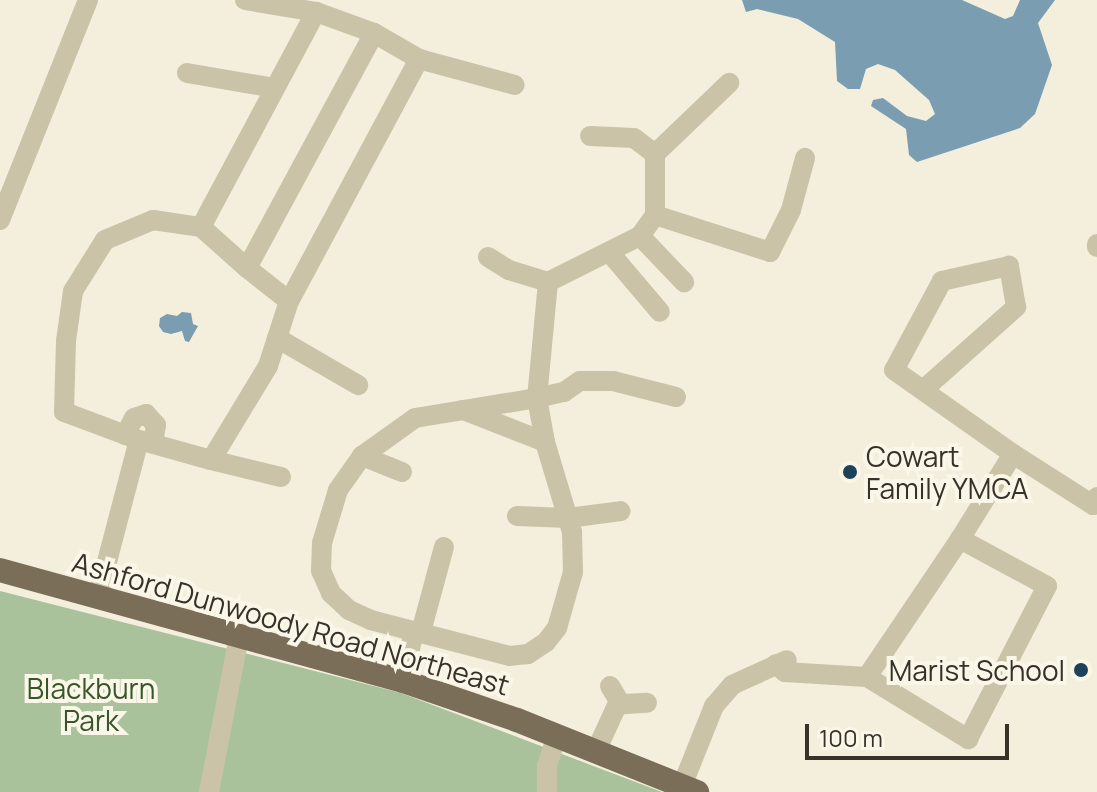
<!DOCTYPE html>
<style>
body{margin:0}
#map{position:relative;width:1097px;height:792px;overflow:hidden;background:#f3efdc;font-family:Manrope,sans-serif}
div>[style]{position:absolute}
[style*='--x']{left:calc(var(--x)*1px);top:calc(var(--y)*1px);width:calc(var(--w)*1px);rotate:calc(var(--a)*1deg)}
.green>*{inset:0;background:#a9c29b}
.water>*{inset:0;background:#7a9db1}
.minor>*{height:20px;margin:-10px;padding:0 10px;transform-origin:10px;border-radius:10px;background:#cbc3a7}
.major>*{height:24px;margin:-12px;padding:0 12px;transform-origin:12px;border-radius:12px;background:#7a6e58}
.dots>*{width:22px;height:22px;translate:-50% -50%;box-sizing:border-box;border:4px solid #faf7e8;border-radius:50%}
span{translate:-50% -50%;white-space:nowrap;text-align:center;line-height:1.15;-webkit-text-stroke:8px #faf7e8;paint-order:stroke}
.poi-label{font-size:28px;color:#373128}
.left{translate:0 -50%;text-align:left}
.right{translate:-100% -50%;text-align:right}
.street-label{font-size:28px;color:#373128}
.park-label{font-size:28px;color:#39562b}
.scale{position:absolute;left:805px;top:724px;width:204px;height:36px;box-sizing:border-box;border:4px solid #373128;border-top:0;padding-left:10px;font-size:24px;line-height:28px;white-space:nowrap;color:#373128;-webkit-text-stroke:6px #faf7e8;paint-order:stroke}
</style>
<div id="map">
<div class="green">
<div style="clip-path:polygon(0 591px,401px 693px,662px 792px,0 792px)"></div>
</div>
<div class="water">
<div style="clip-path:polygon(742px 0,962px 0,1005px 19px,1013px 16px,1020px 0,1055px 0,1038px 23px,1052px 65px,1035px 114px,1020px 128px,917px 162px,909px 155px,906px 129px,871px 106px,873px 100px,883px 98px,907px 116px,926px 121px,935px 114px,929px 100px,895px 70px,878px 64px,866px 69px,860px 89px,848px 89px,837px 81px,835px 42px,798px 19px,757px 9px,746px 12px)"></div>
<div style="clip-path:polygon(182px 312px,191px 313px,193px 324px,198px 326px,189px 342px,185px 341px,182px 331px,171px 334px,163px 332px,159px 326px,160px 318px,167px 314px,177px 316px)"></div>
</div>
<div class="minor">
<div style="--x:245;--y:0;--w:72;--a:9.6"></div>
<div style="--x:419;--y:59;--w:275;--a:118.2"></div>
<div style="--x:289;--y:301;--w:68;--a:107.9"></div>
<div style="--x:268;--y:366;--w:110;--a:121.2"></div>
<div style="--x:211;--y:460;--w:75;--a:-164.5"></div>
<div style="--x:139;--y:440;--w:80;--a:-159.5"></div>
<div style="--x:64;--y:412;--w:71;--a:-88.4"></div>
<div style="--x:66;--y:341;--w:50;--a:-82"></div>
<div style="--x:73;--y:291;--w:60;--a:-57.9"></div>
<div style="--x:105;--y:240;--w:52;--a:-22.6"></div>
<div style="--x:153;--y:220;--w:49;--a:8.3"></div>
<div style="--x:201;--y:227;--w:244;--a:-61.9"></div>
<div style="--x:316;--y:12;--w:62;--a:19.9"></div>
<div style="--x:374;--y:33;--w:52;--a:30"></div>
<div style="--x:419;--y:59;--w:99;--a:15.2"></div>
<div style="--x:187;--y:73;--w:89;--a:9.7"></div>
<div style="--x:655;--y:154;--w:103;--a:-43.8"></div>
<div style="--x:655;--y:215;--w:121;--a:17.8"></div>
<div style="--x:770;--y:252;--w:47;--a:-63.4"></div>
<div style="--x:791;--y:210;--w:54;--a:-74.9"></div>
<div style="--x:0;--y:220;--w:237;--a:-68.2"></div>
<div style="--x:201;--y:227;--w:62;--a:41.7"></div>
<div style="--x:247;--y:268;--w:267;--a:-61.6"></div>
<div style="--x:640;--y:236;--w:64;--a:46.3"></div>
<div style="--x:1097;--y:244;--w:3;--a:90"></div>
<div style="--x:610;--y:253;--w:77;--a:49.7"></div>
<div style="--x:488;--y:257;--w:25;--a:32"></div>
<div style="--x:509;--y:270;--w:41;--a:17.1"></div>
<div style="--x:548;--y:282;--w:103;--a:-26.6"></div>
<div style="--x:640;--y:236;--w:26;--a:-54"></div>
<div style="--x:655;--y:215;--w:61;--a:-90"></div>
<div style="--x:655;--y:154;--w:26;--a:-143"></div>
<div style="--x:634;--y:138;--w:44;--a:-177.4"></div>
<div style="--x:247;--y:268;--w:53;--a:38.2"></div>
<div style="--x:548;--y:282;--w:117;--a:95.4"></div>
<div style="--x:537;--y:398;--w:28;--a:-13"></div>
<div style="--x:564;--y:392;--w:19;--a:-35"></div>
<div style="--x:580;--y:381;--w:33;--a:0"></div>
<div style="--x:613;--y:381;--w:65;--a:14.3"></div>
<div style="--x:277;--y:338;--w:94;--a:30.1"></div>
<div style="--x:923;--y:390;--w:125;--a:-41.7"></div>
<div style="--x:1016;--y:307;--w:42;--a:-99.7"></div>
<div style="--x:1009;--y:266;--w:69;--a:167.4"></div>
<div style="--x:942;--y:281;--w:101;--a:118.3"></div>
<div style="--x:894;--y:370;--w:146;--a:35.2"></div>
<div style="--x:537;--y:398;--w:45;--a:79.7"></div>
<div style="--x:545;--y:442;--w:94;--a:73.3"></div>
<div style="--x:572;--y:532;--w:40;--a:88.6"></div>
<div style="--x:573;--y:572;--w:58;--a:105.9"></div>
<div style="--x:557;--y:628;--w:18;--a:128"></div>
<div style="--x:546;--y:642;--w:22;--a:146"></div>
<div style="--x:528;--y:654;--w:18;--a:174"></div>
<div style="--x:510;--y:656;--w:144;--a:-165.5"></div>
<div style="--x:371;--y:620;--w:24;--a:-156"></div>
<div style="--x:349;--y:610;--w:25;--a:-137"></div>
<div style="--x:331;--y:593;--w:24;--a:-114"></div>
<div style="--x:321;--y:571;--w:28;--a:-88"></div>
<div style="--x:322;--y:543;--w:55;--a:-73.2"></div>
<div style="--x:338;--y:490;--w:42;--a:-54.8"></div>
<div style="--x:362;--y:456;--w:65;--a:-35.6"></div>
<div style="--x:415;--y:418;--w:124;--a:-9.3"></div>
<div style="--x:463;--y:410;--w:88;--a:21.3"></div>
<div style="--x:125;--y:435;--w:19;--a:-62"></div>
<div style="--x:134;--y:418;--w:13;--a:-18"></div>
<div style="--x:146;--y:414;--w:15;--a:48"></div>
<div style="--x:156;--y:425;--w:19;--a:99"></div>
<div style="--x:362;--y:456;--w:43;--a:21.8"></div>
<div style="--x:211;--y:460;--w:72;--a:13.7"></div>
<div style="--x:517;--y:516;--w:51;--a:2.2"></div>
<div style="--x:568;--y:518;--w:53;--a:-7.5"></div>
<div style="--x:960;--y:539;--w:100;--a:-58.1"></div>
<div style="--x:1013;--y:454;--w:95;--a:32.5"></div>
<div style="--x:1093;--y:505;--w:9;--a:-63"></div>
<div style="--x:98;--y:596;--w:161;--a:-75.3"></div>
<div style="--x:421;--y:632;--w:88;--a:-74.9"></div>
<div style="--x:776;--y:664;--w:12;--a:42"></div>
<div style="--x:785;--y:672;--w:82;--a:3.5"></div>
<div style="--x:867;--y:677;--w:119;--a:31.5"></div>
<div style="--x:968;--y:739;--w:172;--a:-62.7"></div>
<div style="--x:1047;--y:586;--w:99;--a:-151.6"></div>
<div style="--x:960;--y:539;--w:166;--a:124"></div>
<div style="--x:403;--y:681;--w:51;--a:-77.6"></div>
<div style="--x:610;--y:686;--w:17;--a:59"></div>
<div style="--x:619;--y:701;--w:7;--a:27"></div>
<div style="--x:625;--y:704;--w:22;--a:-3"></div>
<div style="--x:596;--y:751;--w:55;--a:-65.3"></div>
<div style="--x:682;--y:786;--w:86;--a:-68.2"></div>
<div style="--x:714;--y:706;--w:28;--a:-49"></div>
<div style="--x:732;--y:685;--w:60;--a:-24.4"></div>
<div style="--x:209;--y:792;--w:159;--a:-79.1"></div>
<div style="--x:547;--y:792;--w:26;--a:-90"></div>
<div style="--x:547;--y:766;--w:32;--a:-72"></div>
</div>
<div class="major">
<div style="--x:0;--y:570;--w:418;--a:15.4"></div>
<div style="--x:403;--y:681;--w:120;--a:18.9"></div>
<div style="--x:517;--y:720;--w:194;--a:21.8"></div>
</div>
<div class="dots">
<div style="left:850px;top:472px;background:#1c435a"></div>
<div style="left:1081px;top:670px;background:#1c435a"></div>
</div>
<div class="poi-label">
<span class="left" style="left:866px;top:472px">Cowart<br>Family YMCA</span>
<span class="right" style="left:1065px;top:670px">Marist School</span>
</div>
<div class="street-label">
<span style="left:291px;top:623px;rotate:16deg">Ashford Dunwoody Road Northeast</span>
</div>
<div class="park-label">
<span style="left:91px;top:704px">Blackburn<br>Park</span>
</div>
<div class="scale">100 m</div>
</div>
